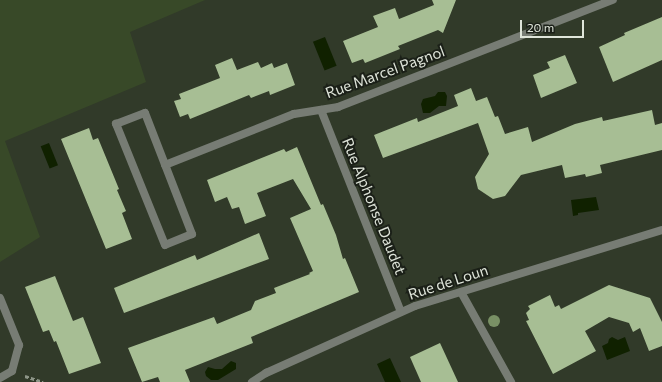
<!DOCTYPE html>
<style>
body{margin:0}
#map{position:relative;width:662px;height:382px;overflow:hidden;background:#313a29;font-family:Commissioner,sans-serif}
div>[style]{position:absolute}
[style*='--x']{left:calc(var(--x)*1px);top:calc(var(--y)*1px);width:calc(var(--w)*1px);rotate:calc(var(--a)*1deg)}
.green>*{inset:0;background:#384928}
.water>*{inset:0;background:#102100;transform-origin:0 0}
.building>*{inset:0;background:#a7be94}
.path>*{height:2.5px;margin-top:-1.25px;transform-origin:0;background:repeating-linear-gradient(90deg,#8d9587 0 4px,transparent 0 6px)}
.minor>*{height:8px;margin:-4px;padding:0 4px;transform-origin:4px;border-radius:4px;background:#777c74}
.trees>*{width:12px;height:12px;margin:-6px;border-radius:50%;background:#799065}
span{translate:-50% -50%;white-space:nowrap;text-align:center;line-height:1.15;-webkit-text-stroke:4px #1b2018;paint-order:stroke}
.street-label{font-size:15px;color:#dfe5da}
.scale{position:absolute;left:520px;top:20px;width:64px;height:18px;box-sizing:border-box;border:2px solid #dfe5da;border-top:0;padding-left:5px;font-size:12px;line-height:14px;white-space:nowrap;color:#dfe5da;-webkit-text-stroke:3px #1b2018;paint-order:stroke}
</style>
<div id="map">
<div class="green">
<div style="clip-path:polygon(0 0,205px 0,130px 32px,146px 82px,5px 141px,40px 237px,0 262px)"></div>
</div>
<div class="water">
<div style="left:325px;top:37px;width:31px;height:13px;rotate:68deg"></div>
<div style="clip-path:polygon(438px 92px,445px 92px,447px 96px,446px 106px,439px 106px,430px 113px,423px 113px,421px 104px,423px 99px,435px 96px)"></div>
<div style="left:49px;top:143px;width:24px;height:9px;rotate:68deg"></div>
<div style="clip-path:polygon(596px 197px,599px 210px,578px 213px,578px 215px,573px 216px,571px 200px)"></div>
<div style="clip-path:polygon(612px 337px,618px 340px,625px 337px,630px 351px,607px 360px,602px 346px,608px 343px,609px 339px)"></div>
<div style="clip-path:polygon(390px 358px,401px 382px,385px 382px,377px 364px)"></div>
<div style="clip-path:polygon(231px 361px,236px 363px,236px 369px,218px 380px,211px 380px,206px 376px,205px 372px,208px 367px,215px 369px,222px 369px)"></div>
</div>
<div class="building">
<div style="clip-path:polygon(432px 0,456px 0,443px 33px,438px 30px,398px 46px,400px 49px,365px 63px,363px 59px,352px 63px,343px 41px,378px 27px,373px 16px,395px 8px,399px 19px,434px 5px)"></div>
<div style="clip-path:polygon(662px 17px,662px 60px,613px 82px,599px 47px,625px 35px,624px 33px)"></div>
<div style="clip-path:polygon(565px 55px,577px 83px,541px 98px,533px 75px,550px 68px,547px 62px)"></div>
<div style="clip-path:polygon(232px 58px,237px 70px,258px 62px,261px 68px,272px 63px,274px 68px,287px 63px,295px 85px,270px 95px,269px 91px,251px 98px,249px 95px,190px 119px,188px 114px,180px 117px,174px 101px,181px 99px,179px 94px,220px 78px,215px 65px)"></div>
<div style="clip-path:polygon(471px 88px,476px 101px,487px 97px,495px 117px,498px 116px,505px 134px,528px 127px,532px 142px,575px 124px,602px 117px,603px 121px,652px 110px,655px 125px,662px 123px,662px 150px,600px 165px,602px 173px,586px 177px,585px 174px,565px 178px,562px 165px,521px 175px,505px 196px,493px 199px,478px 189px,475px 177px,489px 154px,478px 123px,383px 158px,374px 135px,417px 118px,418px 122px,458px 106px,454px 95px)"></div>
<div style="clip-path:polygon(89px 128px,93px 140px,98px 138px,119px 189px,117px 190px,126px 211px,122px 213px,132px 239px,106px 249px,61px 139px)"></div>
<div style="clip-path:polygon(297px 147px,321px 205px,323px 204px,336px 235px,343px 259px,345px 258px,359px 292px,251px 337px,253px 343px,185px 370px,190px 382px,160px 382px,158px 377px,142px 382px,128px 348px,214px 317px,217px 324px,251px 310px,255px 301px,276px 293px,274px 288px,310px 274px,309px 273px,313px 271px,290px 218px,311px 209px,293px 179px,257px 193px,266px 216px,245px 224px,239px 207px,232px 209px,227px 197px,215px 202px,207px 180px,284px 149px,286px 152px)"></div>
<div style="clip-path:polygon(259px 233px,269px 259px,124px 313px,114px 288px,195px 255px,197px 260px)"></div>
<div style="clip-path:polygon(55px 276px,73px 321px,83px 317px,101px 363px,69px 374px,56px 341px,54px 342px,49px 330px,43px 332px,25px 287px)"></div>
<div style="clip-path:polygon(609px 285px,650px 298px,662px 322px,662px 346px,649px 351px,640px 328px,633px 332px,629px 323px,609px 317px,585px 331px,596px 351px,553px 374px,526px 321px,529px 320px,526px 313px,530px 309px,528px 306px,550px 295px,555px 307px,559px 305px,561px 309px)"></div>
<div style="clip-path:polygon(440px 343px,458px 382px,421px 382px,410px 357px)"></div>
</div>
<div class="path">
<div style="--x:25;--y:376;--w:19;--a:18"></div>
</div>
<div class="minor">
<div style="--x:321;--y:110;--w:217;--a:68.4"></div>
<div style="--x:145;--y:113;--w:130;--a:68.8"></div>
<div style="--x:192;--y:234;--w:29;--a:158"></div>
<div style="--x:165;--y:245;--w:131;--a:-112"></div>
<div style="--x:116;--y:124;--w:31;--a:-21"></div>
<div style="--x:165;--y:165;--w:139;--a:-21.6"></div>
<div style="--x:294;--y:114;--w:45;--a:-9"></div>
<div style="--x:338;--y:107;--w:295;--a:-21.3"></div>
<div style="--x:461;--y:292;--w:103;--a:60.9"></div>
<div style="--x:0;--y:298;--w:51;--a:68"></div>
<div style="--x:19;--y:345;--w:27;--a:105"></div>
<div style="--x:12;--y:371;--w:14;--a:150"></div>
<div style="--x:252;--y:382;--w:17;--a:-33"></div>
<div style="--x:266;--y:373;--w:163;--a:-24.2"></div>
<div style="--x:415;--y:306;--w:258;--a:-17.1"></div>
</div>
<div class="trees">
<div style="left:494px;top:321px"></div>
</div>
<div class="street-label">
<span style="left:385px;top:72px;rotate:-20deg">Rue Marcel Pagnol</span>
<span style="left:374px;top:206px;rotate:68deg">Rue Alphonse Daudet</span>
<span style="left:448px;top:282px;rotate:-18deg">Rue de Loun</span>
</div>
<div class="scale">20 m</div>
</div>
